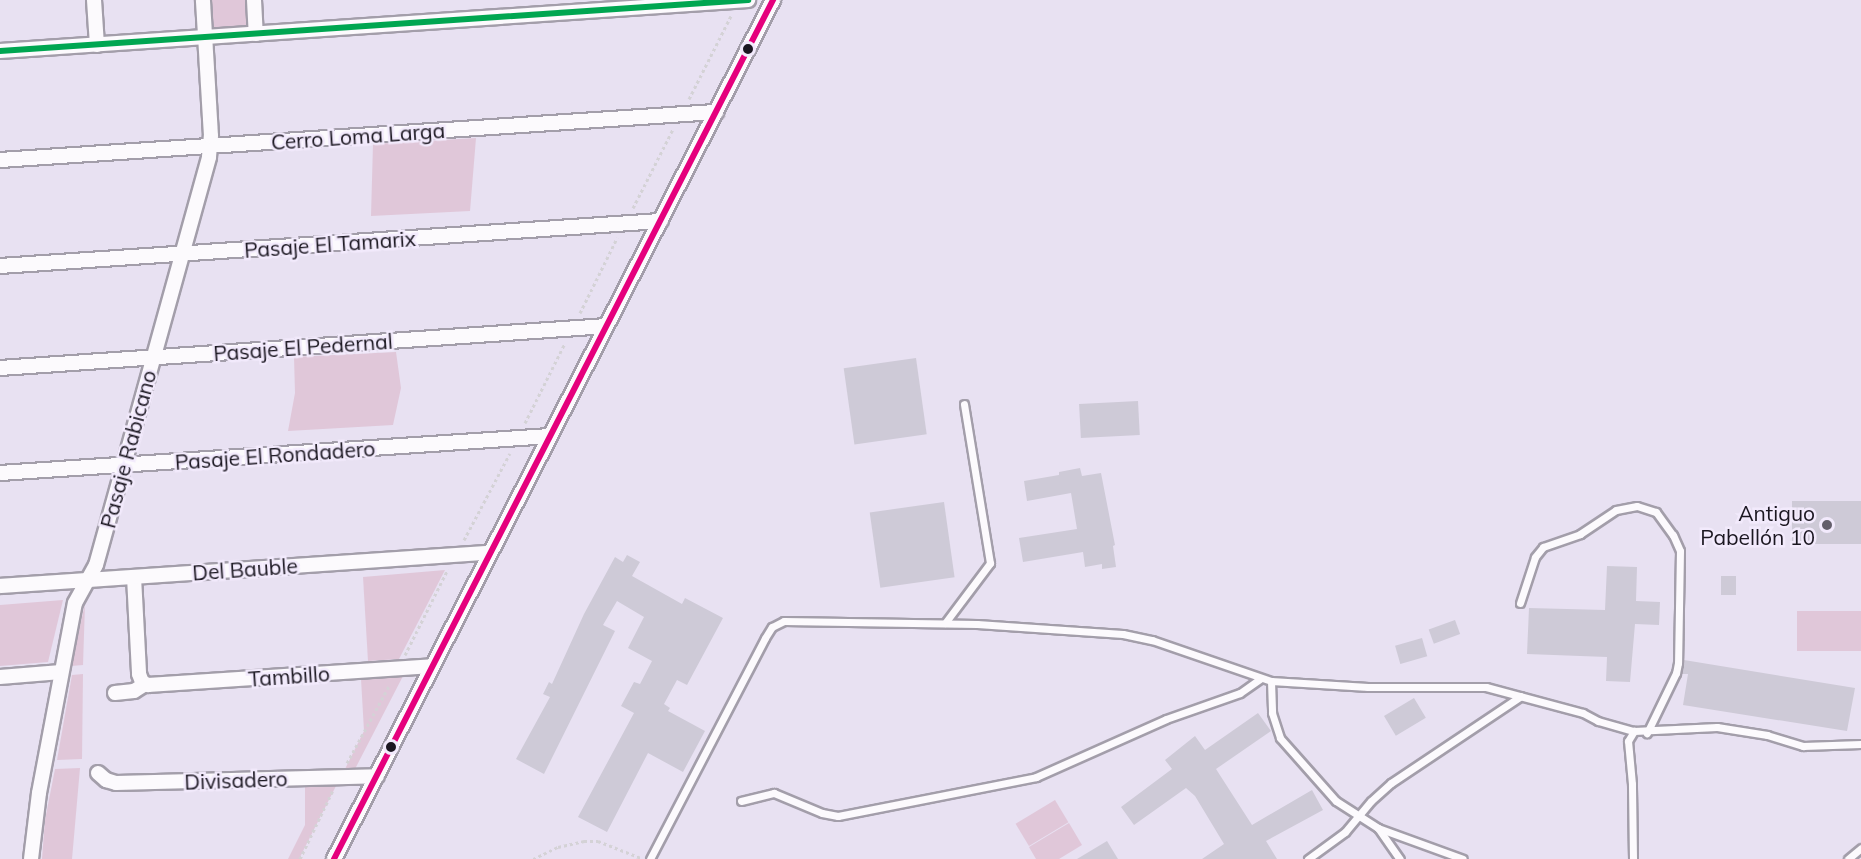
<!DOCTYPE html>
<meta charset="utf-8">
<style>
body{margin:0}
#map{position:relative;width:1861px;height:859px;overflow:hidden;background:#e8e1f2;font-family:Mulish,sans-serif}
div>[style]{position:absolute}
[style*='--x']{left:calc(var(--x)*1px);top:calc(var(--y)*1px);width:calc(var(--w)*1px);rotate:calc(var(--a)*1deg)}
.green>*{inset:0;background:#e0c7d9;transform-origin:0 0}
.building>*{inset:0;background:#cecad7;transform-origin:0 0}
.path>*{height:3px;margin-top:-1.5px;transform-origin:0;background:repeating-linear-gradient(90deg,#d4d2d6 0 3px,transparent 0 6px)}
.roads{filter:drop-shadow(2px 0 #a39eaa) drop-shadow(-2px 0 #a39eaa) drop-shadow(0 2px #a39eaa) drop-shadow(0 -2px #a39eaa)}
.service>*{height:7px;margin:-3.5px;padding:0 3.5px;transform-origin:3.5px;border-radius:3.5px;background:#fcfafd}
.minor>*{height:14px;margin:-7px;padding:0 7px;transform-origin:7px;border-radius:7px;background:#fcfafd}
.bus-1>*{height:6px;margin:-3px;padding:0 3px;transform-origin:3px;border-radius:3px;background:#e5007d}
.bus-2>*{height:6px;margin:-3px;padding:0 3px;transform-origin:3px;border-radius:3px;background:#00a651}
.dots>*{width:16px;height:16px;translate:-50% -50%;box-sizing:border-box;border:3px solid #f2eafc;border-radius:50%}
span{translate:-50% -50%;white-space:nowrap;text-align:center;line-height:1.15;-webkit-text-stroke:5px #f2eafc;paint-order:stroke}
.street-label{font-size:21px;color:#1b1721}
.poi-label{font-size:21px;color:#1b1721}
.right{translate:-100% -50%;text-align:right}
</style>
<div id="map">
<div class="green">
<div style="left:209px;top:0;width:42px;height:28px"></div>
<div style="clip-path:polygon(476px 138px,470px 211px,371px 216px,373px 144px)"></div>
<div style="clip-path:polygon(396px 352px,401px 388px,393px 425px,288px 431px,295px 393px,294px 357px)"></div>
<div style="clip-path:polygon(445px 570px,399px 659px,368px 661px,363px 577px)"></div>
<div style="clip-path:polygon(63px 600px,48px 662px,0 666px,0 605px)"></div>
<div style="clip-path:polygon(85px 604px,83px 665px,71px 666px)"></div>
<div style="left:1797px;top:611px;width:64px;height:40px"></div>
<div style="clip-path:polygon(83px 674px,82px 759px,57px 760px,72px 675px)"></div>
<div style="clip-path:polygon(403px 676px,355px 769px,345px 769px,364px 731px,361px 679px)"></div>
<div style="clip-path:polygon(80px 768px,72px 859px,42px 859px,45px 820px,55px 769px)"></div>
<div style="clip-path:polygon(305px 786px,336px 786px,299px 859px,288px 859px,305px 825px)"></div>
<div style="left:1055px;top:800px;width:26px;height:46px;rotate:59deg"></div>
<div style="clip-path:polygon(1069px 823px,1082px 845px,1059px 859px,1036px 859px,1029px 847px)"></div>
</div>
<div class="building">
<div style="left:916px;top:358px;width:77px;height:73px;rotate:82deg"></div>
<div style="left:1138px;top:401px;width:34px;height:59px;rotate:87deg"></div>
<div style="clip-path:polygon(1080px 468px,1082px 476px,1101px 473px,1115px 545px,1113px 546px,1116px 567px,1102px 569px,1102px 564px,1085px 567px,1083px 552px,1023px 562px,1019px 538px,1077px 529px,1071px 493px,1027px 501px,1024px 481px,1059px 475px,1059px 472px)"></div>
<div style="left:1861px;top:501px;width:43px;height:69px;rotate:90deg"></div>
<div style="left:944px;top:502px;width:76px;height:75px;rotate:82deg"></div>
<div style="clip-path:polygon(627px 555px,640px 562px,632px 576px,682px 604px,685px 598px,723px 618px,687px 685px,677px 680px,664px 704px,670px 708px,668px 711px,705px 731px,683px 772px,648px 753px,607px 832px,578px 817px,634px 713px,621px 706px,634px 682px,640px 684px,652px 661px,628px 648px,644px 617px,617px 601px,603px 625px,615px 631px,544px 774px,516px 759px,550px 697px,543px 694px,549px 682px,552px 684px,584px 614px,615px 557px,623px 562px)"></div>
<div style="clip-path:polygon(1607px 566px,1637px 567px,1636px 601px,1660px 602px,1659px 625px,1635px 624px,1630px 682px,1606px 681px,1607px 657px,1527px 654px,1529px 608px,1605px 610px)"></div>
<div style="left:1721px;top:576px;width:15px;height:19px"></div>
<div style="left:1455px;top:620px;width:15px;height:28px;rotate:70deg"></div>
<div style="left:1422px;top:638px;width:19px;height:28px;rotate:74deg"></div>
<div style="clip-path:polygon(1684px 660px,1855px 688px,1847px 731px,1683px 705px,1688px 674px,1681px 674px)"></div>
<div style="left:1414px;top:698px;width:23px;height:35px;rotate:59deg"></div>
<div style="clip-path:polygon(1258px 713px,1271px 731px,1216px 769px,1252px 825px,1312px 790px,1323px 810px,1266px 841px,1277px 859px,1202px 859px,1224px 844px,1195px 796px,1186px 788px,1134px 825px,1121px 807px,1172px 769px,1165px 760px,1195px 736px,1205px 750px)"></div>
<div style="clip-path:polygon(1107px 841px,1118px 859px,1077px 859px)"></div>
</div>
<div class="path">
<div style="--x:689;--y:99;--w:93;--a:-63.2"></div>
<div style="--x:633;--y:208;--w:89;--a:-63.1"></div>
<div style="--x:580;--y:313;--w:84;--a:-63.7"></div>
<div style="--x:525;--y:423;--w:89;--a:-63.4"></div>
<div style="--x:464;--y:540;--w:98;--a:-62.1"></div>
<div style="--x:405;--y:655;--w:96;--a:-63.4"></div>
<div style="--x:347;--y:763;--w:90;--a:-61.4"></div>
<div style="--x:300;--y:859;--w:76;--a:-64.4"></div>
<div style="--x:533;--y:859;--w:28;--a:-26"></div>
<div style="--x:558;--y:847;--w:27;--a:-13"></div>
<div style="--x:584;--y:841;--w:14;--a:0"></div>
<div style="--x:598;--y:841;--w:46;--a:21.6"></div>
</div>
<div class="roads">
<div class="service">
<div style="--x:1520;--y:603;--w:48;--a:-71.9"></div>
<div style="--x:1535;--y:557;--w:13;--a:-51"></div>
<div style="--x:1543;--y:547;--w:39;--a:-19"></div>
<div style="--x:1580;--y:534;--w:43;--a:-33.7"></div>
<div style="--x:1616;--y:510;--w:21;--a:-11"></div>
<div style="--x:1637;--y:506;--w:20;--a:18"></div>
<div style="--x:1656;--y:512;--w:29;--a:54"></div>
<div style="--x:1673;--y:535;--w:17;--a:66"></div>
<div style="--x:1680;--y:551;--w:112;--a:91"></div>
<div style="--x:1678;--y:663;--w:10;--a:101"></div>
<div style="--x:1676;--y:673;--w:67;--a:115.8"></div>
<div style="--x:945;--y:623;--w:75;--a:-53.1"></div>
<div style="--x:990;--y:563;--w:161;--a:-99.3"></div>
<div style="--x:1271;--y:681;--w:32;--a:88"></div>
<div style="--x:1272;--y:713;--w:26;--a:72"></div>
<div style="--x:1280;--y:738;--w:84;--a:48.4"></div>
<div style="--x:1336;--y:801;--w:50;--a:32.7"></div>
<div style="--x:1378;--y:828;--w:90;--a:20"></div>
<div style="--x:741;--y:801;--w:34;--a:-14"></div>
<div style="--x:774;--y:793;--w:52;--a:22.6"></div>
<div style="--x:822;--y:813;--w:16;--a:11"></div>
<div style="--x:838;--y:816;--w:202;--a:-11.1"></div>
<div style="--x:1036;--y:777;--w:142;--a:-24"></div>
<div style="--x:1166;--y:719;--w:78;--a:-19.4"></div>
<div style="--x:1240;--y:693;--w:24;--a:-35"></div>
<div style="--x:1378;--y:828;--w:38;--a:55"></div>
<div style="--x:650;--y:859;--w:249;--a:-62.5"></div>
<div style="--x:765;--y:638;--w:13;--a:-58"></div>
<div style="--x:772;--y:627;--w:13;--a:-27"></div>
<div style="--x:784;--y:621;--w:193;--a:0.9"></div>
<div style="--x:977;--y:624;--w:146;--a:3.9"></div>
<div style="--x:1123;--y:634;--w:30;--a:12"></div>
<div style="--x:1152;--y:640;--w:126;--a:19"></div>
<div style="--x:1271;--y:681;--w:97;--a:3.5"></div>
<div style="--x:1368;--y:687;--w:118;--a:0"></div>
<div style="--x:1486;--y:687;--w:100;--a:15"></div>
<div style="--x:1583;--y:713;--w:17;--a:28"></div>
<div style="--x:1598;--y:721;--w:37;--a:16"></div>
<div style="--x:1308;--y:859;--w:46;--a:-36.1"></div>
<div style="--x:1345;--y:832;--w:40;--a:-50"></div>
<div style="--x:1371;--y:801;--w:27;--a:-42"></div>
<div style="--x:1391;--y:783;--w:156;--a:-33.8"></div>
<div style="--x:1633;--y:859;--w:75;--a:-90.8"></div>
<div style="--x:1632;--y:784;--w:43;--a:-95.3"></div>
<div style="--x:1628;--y:741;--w:12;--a:-59"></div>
<div style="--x:1634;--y:731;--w:83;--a:-2.8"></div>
<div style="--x:1717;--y:727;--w:51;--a:9.1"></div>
<div style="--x:1767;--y:735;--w:38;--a:17"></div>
<div style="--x:1803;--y:746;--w:58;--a:-2"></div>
<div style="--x:1848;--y:859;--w:17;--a:-40"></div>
</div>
<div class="minor">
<div style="--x:94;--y:0;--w:45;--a:86.2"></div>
<div style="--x:254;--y:0;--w:34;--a:87"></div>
<div style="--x:0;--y:51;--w:750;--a:-3.9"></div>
<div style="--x:0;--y:160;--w:718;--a:-3.84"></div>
<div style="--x:0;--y:266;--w:662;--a:-3.9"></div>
<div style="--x:0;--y:368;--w:607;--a:-3.96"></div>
<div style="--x:0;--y:473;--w:551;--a:-3.85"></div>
<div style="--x:134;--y:577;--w:97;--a:87"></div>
<div style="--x:139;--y:674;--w:9;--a:69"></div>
<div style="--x:142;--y:682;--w:7;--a:27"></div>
<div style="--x:148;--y:685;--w:285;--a:-3.8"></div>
<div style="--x:0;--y:586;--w:491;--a:-3.9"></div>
<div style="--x:0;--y:677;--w:61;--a:-4.7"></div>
<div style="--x:115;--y:693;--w:19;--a:-6"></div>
<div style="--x:134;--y:691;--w:13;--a:-32"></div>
<div style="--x:98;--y:773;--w:11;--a:41"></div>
<div style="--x:106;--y:780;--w:10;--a:17"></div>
<div style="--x:116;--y:783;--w:261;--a:-1.5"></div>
<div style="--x:31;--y:859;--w:66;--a:-83.1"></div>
<div style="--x:39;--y:793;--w:193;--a:-79.3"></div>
<div style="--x:75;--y:603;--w:43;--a:-61.1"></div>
<div style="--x:96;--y:565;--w:423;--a:-74.5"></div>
<div style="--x:209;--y:157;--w:21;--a:-85"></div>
<div style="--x:211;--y:136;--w:136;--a:-93.4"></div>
<div style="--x:334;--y:859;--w:965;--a:-62.93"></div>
</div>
</div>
<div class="bus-1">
<div style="--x:334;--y:859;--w:965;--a:-62.93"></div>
</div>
<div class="bus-2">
<div style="--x:0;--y:51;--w:750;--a:-3.9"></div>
</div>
<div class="dots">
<div style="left:748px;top:49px;background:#1b1721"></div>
<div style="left:1827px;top:525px;background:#635e6a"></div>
<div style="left:391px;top:747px;background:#1b1721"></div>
</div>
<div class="street-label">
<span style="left:358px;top:136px;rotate:-4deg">Cerro Loma Larga</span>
<span style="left:330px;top:244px;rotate:-4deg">Pasaje El Tamarix</span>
<span style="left:303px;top:347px;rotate:-4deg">Pasaje El Pedernal</span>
<span style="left:128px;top:449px;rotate:-75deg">Pasaje Rabicano</span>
<span style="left:275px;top:455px;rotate:-4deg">Pasaje El Rondadero</span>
<span style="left:245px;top:569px;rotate:-4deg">Del Bauble</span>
<span style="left:289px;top:676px;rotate:-4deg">Tambillo</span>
<span style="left:236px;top:780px;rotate:-2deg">Divisadero</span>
</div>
<div class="poi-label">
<span class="right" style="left:1815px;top:525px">Antiguo<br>Pabellón 10</span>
</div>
</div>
